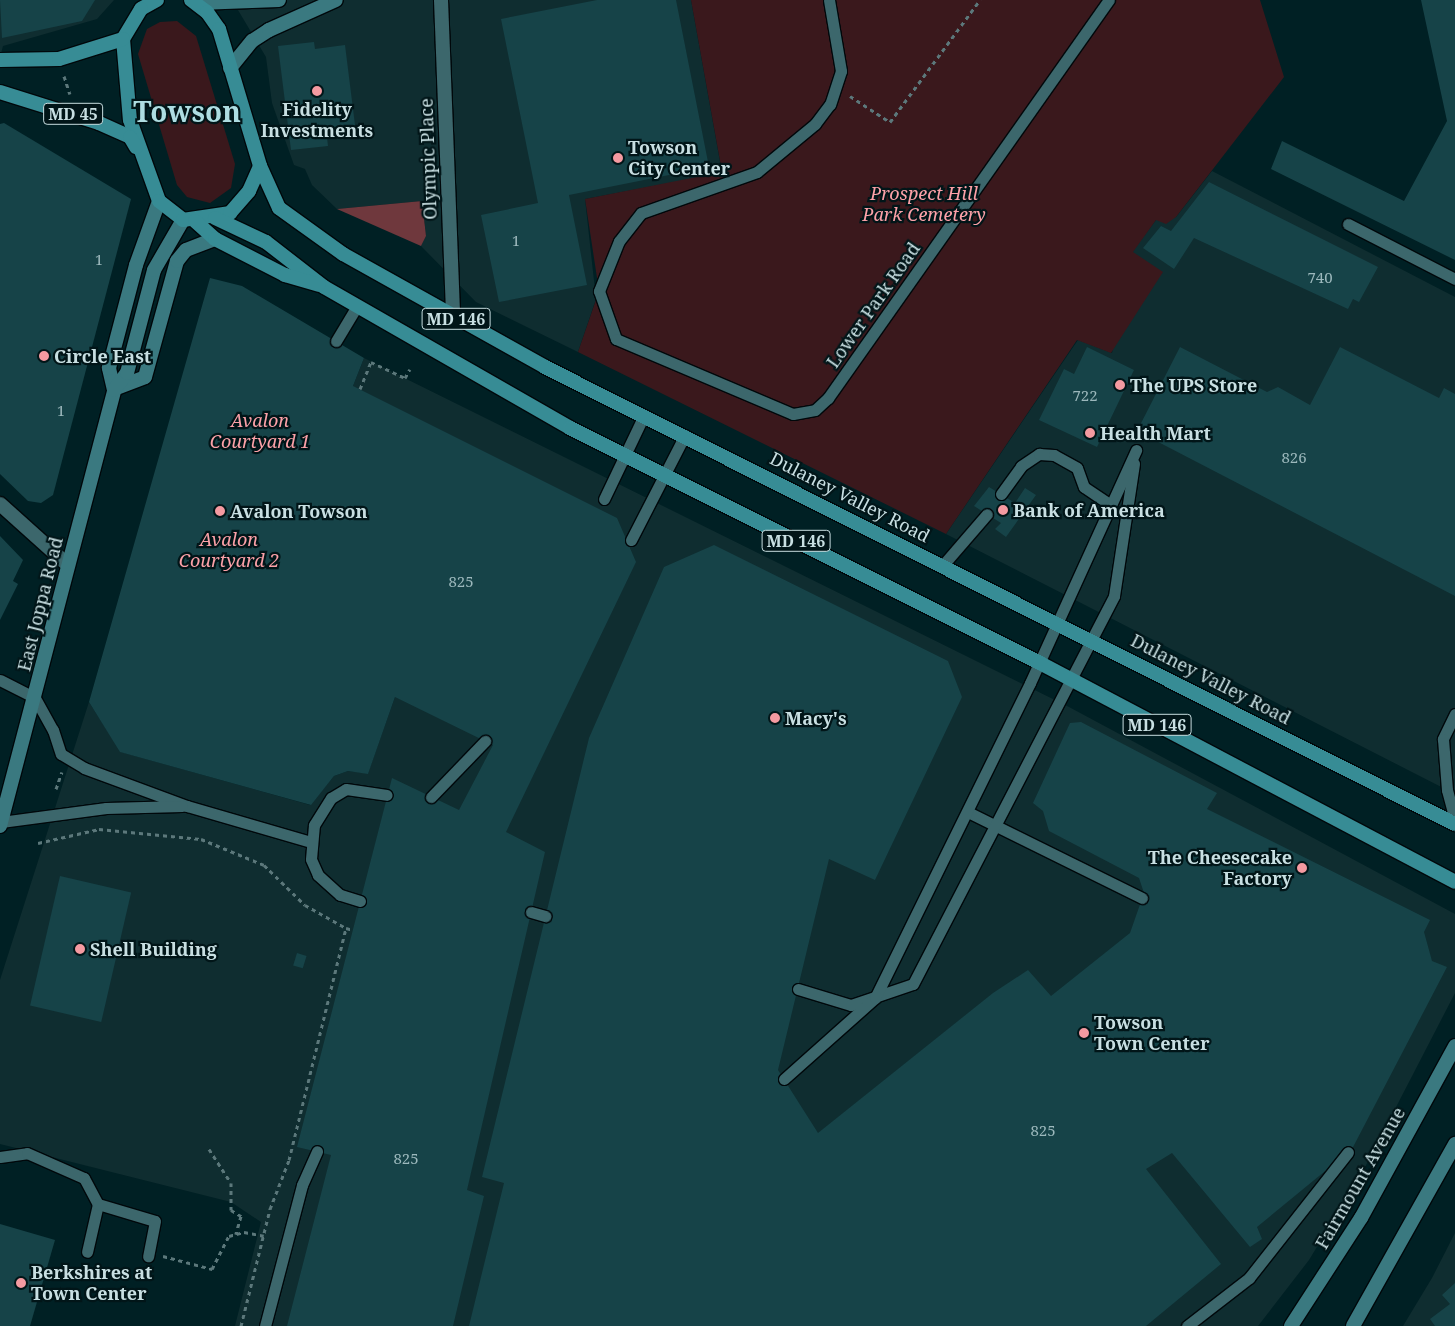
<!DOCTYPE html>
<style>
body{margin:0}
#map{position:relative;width:1455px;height:1326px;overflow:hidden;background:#002024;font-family:"Noto Serif",serif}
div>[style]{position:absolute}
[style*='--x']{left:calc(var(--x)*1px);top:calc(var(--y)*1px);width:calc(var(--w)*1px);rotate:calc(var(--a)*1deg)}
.built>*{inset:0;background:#0f2d30}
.green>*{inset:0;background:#3a181c}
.forest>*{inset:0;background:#6f383d}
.building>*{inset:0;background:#164348;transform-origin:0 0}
.path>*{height:3px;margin-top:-1.5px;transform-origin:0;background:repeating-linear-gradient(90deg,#5c787b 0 4px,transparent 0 8px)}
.roads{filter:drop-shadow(1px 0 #00080b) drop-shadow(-1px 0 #00080b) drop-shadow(0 1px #00080b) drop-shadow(0 -1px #00080b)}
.service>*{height:11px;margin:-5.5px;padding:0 5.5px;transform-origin:5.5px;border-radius:5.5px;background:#3c676c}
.minor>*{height:14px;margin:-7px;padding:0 7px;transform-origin:7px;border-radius:7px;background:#3c676c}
.secondary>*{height:14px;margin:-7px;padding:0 7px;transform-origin:7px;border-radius:7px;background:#3a7980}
.primary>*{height:14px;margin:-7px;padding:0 7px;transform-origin:7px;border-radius:7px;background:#378c95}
.dots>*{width:14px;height:14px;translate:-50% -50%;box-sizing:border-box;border:2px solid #011518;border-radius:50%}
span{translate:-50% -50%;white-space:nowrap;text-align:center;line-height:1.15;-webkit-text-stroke:4.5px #011518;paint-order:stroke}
.number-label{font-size:15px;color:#9cb8bc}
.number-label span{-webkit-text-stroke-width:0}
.shield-label span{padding:1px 4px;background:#011518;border:1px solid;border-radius:4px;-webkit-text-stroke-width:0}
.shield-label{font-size:16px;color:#c8dfe2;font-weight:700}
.poi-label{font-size:18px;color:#c8dfe2;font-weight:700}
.left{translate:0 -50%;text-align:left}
.right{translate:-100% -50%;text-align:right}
.street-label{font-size:18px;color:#c8dfe2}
.park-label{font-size:18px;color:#fca1a8;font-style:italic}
.town-label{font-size:28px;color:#aedde2;font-weight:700}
</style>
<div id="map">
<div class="built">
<div style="clip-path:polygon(0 0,114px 0,97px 19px,3px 46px,0 57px)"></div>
<div style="clip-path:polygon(232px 0,691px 0,722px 173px,585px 199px,596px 299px,578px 352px,476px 302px,421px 246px,426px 236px,422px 201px,337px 209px,312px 185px,305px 169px,294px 165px,272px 103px,266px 57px)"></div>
<div style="clip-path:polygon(1212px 171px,1455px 297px,1455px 794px,946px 534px,1078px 340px,1112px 353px,1132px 252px,1156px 220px,1176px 217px)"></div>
<div style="clip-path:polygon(364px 358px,1069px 707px,1455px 914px,1455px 993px,1364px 1169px,1309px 1260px,1258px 1326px,235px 1326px,261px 1222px,231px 1202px,0 1144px,0 980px,89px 702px,121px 752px,310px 805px,334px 776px,348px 771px,368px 773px,395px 697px,353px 386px)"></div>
<div style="clip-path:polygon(1455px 1233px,1455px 1326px,1403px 1326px,1432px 1278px)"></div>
</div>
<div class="green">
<div style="clip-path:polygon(691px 0,1260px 0,1284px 77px,1176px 217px,1166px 224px,1156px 220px,1133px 252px,1163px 272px,1111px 353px,1077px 340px,946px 534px,578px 352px,599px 291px,585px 199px,722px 172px)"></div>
<div style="clip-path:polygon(177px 21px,196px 36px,235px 164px,231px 188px,210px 203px,187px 197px,177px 185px,138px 54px,147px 29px,160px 22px)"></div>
</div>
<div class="forest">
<div style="clip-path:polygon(422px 201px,426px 236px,421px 246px,337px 209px)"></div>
</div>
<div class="building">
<div style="clip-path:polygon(0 0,95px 0,82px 21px,2px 38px)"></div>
<div style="clip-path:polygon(597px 0,676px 0,709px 167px,569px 195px,587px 285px,499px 302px,481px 215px,538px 203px,501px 19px)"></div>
<div style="clip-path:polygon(1421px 0,1455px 0,1455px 260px,1271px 169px,1282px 141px,1404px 201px,1447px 121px)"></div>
<div style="clip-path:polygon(314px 42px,315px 49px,345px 45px,356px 133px,327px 137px,328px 146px,291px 150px,278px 46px)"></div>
<div style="clip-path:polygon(4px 123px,131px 199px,53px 495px,41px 503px,28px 501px,0 474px,0 124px)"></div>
<div style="clip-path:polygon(1209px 182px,1378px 267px,1359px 302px,1353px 299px,1348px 309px,1194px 238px,1174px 269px,1143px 248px,1161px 226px,1171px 231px)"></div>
<div style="clip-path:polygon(210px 278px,242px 286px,364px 358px,353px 386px,617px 518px,636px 562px,506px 832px,545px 852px,467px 1190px,484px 1196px,453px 1326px,287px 1326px,331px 1155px,297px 1147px,392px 778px,459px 810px,493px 745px,395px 697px,368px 774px,348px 771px,334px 776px,311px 805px,120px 752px,89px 702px)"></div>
<div style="clip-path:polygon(1087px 347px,1134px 370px,1097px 447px,1039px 420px,1064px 369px,1074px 374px)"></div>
<div style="clip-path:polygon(1180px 347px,1267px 392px,1278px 387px,1310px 405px,1340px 347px,1439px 398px,1444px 388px,1455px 394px,1455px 596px,1137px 431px)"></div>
<div style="clip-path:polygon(989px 487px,1015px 503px,1025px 488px,1036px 495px,1006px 537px,995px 529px,1001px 523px,974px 506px)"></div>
<div style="clip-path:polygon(0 536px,23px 560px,13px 581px,18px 584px,0 620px)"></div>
<div style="clip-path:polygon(714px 545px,948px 661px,962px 697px,875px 880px,829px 859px,778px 1070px,818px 1133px,993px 993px,1028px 970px,1051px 996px,1130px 933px,1144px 893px,1139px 878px,1049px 831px,1043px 811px,1033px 803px,1070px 723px,1081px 722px,1217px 793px,1207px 809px,1430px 920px,1424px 932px,1432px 961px,1447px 967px,1352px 1149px,1257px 1227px,1262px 1239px,1250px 1247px,1172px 1153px,1146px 1169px,1221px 1264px,1146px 1326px,469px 1326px,504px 1183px,482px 1177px,589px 738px,664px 567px)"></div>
<div style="left:60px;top:876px;width:73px;height:133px;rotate:13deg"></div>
<div style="left:297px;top:953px;width:10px;height:13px;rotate:17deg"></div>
<div style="clip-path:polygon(0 1224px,55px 1240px,30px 1326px,0 1326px)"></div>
<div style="clip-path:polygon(1455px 1283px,1455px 1326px,1435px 1326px,1430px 1319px,1450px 1304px,1442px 1295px)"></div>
</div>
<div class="path">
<div style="--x:64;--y:76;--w:19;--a:72"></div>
<div style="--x:850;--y:96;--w:48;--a:33"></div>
<div style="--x:890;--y:122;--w:152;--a:-53.6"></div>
<div style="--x:360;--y:389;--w:29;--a:-68"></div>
<div style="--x:371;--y:362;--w:38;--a:25"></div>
<div style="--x:405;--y:378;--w:10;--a:-61"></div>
<div style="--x:56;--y:789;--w:18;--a:-71"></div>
<div style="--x:38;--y:843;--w:63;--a:-12.9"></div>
<div style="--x:99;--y:829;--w:102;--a:5.6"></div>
<div style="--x:201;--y:839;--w:68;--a:22.4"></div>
<div style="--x:264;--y:865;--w:57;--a:44.3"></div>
<div style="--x:305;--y:905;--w:47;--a:29.3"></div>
<div style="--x:209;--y:1149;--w:40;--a:57.1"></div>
<div style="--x:231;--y:1183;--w:27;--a:90"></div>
<div style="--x:231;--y:1210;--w:12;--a:31"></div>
<div style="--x:241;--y:1216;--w:19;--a:106"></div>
<div style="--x:163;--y:1256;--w:51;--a:14.9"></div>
<div style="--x:212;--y:1269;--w:37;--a:-63"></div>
<div style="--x:229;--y:1236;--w:16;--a:-15"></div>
<div style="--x:244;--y:1232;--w:20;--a:11"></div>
<div style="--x:241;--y:1326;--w:121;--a:-76.1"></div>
<div style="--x:270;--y:1209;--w:53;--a:-68.8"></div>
<div style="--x:289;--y:1160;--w:239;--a:-76.2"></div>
<div style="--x:346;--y:928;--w:7;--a:16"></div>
</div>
<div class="roads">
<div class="service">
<div style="--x:829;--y:0;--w:72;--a:80.4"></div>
<div style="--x:841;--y:71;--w:35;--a:108"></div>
<div style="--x:830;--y:104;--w:25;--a:127"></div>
<div style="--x:815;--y:124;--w:75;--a:140.4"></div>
<div style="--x:757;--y:172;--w:123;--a:160.5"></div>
<div style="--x:641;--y:213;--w:36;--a:128"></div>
<div style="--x:619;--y:241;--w:54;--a:111.8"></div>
<div style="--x:599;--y:291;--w:51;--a:70.5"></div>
<div style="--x:616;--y:339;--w:192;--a:23"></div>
<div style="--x:793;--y:414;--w:22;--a:-10"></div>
<div style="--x:815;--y:410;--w:18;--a:-43"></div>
<div style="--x:828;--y:398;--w:487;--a:-54.8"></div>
<div style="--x:1348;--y:224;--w:120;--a:27.2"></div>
<div style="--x:336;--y:341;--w:41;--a:-59"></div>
<div style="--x:1001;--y:494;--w:34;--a:-54"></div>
<div style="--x:1021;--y:466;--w:22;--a:-34"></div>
<div style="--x:1039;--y:454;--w:15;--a:4"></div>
<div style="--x:1054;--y:455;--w:26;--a:29"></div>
<div style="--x:1077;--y:468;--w:20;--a:70"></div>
<div style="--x:1084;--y:487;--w:32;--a:34"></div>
<div style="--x:604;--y:499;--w:93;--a:-64.5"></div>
<div style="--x:631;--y:540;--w:118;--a:-62.8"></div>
<div style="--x:943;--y:565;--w:67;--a:-49.2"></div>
<div style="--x:0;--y:680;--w:39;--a:27"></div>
<div style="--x:35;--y:698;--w:37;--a:61"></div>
<div style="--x:53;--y:730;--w:25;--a:72"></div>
<div style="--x:61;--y:754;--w:27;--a:31"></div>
<div style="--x:84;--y:768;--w:110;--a:20.3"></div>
<div style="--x:187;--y:806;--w:129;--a:16.2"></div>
<div style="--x:1455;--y:714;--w:28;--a:116"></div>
<div style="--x:1443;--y:739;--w:51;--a:85.5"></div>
<div style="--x:1447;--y:790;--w:30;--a:75"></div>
<div style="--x:431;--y:797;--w:78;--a:-46"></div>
<div style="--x:968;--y:812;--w:194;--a:26.3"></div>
<div style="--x:1;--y:822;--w:106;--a:-7.6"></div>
<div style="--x:106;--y:808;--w:76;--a:-1.5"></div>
<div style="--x:360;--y:901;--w:21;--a:-163"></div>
<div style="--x:340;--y:895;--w:30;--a:-138"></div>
<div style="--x:318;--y:875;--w:17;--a:-114"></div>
<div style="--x:311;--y:859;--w:34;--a:-85"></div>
<div style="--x:314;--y:825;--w:32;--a:-58"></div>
<div style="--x:331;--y:798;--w:17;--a:-31"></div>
<div style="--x:346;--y:789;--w:41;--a:8.3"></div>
<div style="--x:531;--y:912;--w:15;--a:16"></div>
<div style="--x:798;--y:989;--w:55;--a:16.8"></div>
<div style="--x:851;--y:1005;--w:65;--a:-18.7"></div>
<div style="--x:913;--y:984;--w:437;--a:-62.6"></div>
<div style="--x:1114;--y:596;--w:134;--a:-81.4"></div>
<div style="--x:784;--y:1079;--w:122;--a:-41.7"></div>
<div style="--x:875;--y:998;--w:351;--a:-63.8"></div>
<div style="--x:1030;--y:683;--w:256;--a:-65.5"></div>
<div style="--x:0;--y:1157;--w:27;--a:-8"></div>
<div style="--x:27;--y:1153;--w:62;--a:23.7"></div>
<div style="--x:84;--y:1178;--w:30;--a:62"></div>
<div style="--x:98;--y:1204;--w:49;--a:102.9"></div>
<div style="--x:98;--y:1204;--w:59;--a:16.6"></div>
<div style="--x:155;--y:1221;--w:36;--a:101"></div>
<div style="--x:265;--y:1326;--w:146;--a:-75.3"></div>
<div style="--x:302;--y:1185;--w:37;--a:-66"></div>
<div style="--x:1187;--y:1326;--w:78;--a:-37.7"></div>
<div style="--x:1249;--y:1278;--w:160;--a:-51.8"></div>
</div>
<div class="minor">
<div style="--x:441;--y:0;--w:317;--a:87.8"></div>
<div style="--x:0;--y:504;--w:91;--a:41.9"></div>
</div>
<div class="secondary">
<div style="--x:198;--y:3;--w:81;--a:-2.1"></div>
<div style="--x:230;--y:68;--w:35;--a:-51"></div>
<div style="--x:252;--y:41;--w:20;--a:-33"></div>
<div style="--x:269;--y:30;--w:73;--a:-24.1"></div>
<div style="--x:114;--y:389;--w:33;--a:-21"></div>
<div style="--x:145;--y:377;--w:120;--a:-74.6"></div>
<div style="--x:177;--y:261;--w:14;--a:-51"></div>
<div style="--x:186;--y:250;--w:31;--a:-21"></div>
<div style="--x:114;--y:390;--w:23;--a:-103"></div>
<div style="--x:109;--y:368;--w:106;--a:-75.3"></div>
<div style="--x:136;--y:265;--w:68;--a:-70.2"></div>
<div style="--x:0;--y:826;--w:451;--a:-75.3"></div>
<div style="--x:114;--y:390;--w:21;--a:-53"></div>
<div style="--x:127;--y:373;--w:106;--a:-75.3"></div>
<div style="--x:154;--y:270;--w:58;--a:-59.9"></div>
<div style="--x:1291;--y:1326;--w:129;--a:-57.1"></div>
<div style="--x:1361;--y:1218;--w:196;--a:-61.3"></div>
<div style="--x:1353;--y:1326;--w:209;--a:-60.7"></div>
</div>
<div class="primary">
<div style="--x:157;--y:0;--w:18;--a:151"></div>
<div style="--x:141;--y:9;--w:35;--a:121"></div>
<div style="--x:123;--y:39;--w:81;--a:85.1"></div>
<div style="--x:130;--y:120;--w:86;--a:70.3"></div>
<div style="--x:159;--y:201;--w:31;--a:38"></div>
<div style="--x:183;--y:220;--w:48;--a:-8.5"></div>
<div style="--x:230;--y:213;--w:29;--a:-49"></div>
<div style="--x:249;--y:191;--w:27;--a:-66"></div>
<div style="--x:191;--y:0;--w:20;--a:37"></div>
<div style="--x:207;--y:12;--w:21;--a:55"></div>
<div style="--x:219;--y:29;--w:143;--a:73.3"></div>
<div style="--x:260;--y:166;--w:46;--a:65.7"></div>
<div style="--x:279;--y:208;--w:79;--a:35.7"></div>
<div style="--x:343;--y:254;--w:231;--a:29.2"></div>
<div style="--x:545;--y:367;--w:1018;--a:26.67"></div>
<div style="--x:0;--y:60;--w:59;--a:-1"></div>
<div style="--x:59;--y:59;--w:67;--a:-17.4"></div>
<div style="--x:0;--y:92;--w:104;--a:17.4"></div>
<div style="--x:99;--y:123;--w:34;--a:24"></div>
<div style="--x:130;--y:137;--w:12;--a:59"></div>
<div style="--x:215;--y:218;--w:56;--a:25.2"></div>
<div style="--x:266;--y:242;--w:73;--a:37.8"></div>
<div style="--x:324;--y:287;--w:284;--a:29.8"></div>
<div style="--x:570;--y:428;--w:525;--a:26.57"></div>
<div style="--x:1040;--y:663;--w:469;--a:27.8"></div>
<div style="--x:195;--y:221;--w:27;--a:42"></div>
<div style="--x:215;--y:239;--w:79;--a:27.2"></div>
<div style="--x:285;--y:275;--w:35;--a:16"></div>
</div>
</div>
<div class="dots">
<div style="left:317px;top:91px;background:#f49aa1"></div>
<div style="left:618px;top:158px;background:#f49aa1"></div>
<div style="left:44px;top:356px;background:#f49aa1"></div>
<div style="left:1120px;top:385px;background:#f49aa1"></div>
<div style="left:1090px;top:433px;background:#f49aa1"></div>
<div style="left:1003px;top:510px;background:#f49aa1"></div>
<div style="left:220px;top:511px;background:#f49aa1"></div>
<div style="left:775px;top:718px;background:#f49aa1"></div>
<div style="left:1302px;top:868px;background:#f49aa1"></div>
<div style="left:80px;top:949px;background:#f49aa1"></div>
<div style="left:1084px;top:1033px;background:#f49aa1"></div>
<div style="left:21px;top:1283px;background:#f49aa1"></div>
</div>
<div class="number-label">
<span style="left:516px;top:241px">1</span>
<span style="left:99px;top:260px">1</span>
<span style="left:1320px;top:278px">740</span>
<span style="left:1085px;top:396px">722</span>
<span style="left:61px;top:411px">1</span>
<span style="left:1294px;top:458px">826</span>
<span style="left:461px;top:582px">825</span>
<span style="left:1043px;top:1131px">825</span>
<span style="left:406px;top:1159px">825</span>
</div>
<div class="shield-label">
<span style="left:73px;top:114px">MD 45</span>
<span style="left:456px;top:319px">MD 146</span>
<span style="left:796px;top:541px">MD 146</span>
<span style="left:1157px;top:725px">MD 146</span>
</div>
<div class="poi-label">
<span style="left:317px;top:120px">Fidelity<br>Investments</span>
<span class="left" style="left:628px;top:158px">Towson<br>City Center</span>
<span class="left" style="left:54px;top:356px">Circle East</span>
<span class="left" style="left:1130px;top:385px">The UPS Store</span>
<span class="left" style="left:1100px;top:433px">Health Mart</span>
<span class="left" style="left:1013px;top:510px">Bank of America</span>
<span class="left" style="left:230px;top:511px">Avalon Towson</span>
<span class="left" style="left:785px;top:718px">Macy's</span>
<span class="right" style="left:1292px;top:868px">The Cheesecake<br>Factory</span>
<span class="left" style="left:90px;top:949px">Shell Building</span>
<span class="left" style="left:1094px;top:1033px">Towson<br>Town Center</span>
<span class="left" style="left:31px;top:1283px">Berkshires at<br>Town Center</span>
</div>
<div class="street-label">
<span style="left:428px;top:159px;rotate:-92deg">Olympic Place</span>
<span style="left:873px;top:305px;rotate:-55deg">Lower Park Road</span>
<span style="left:850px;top:497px;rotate:27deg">Dulaney Valley Road</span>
<span style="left:40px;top:604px;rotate:-76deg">East Joppa Road</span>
<span style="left:1211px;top:679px;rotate:27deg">Dulaney Valley Road</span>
<span style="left:1360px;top:1178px;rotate:-60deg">Fairmount Avenue</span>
</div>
<div class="park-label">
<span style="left:924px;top:204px">Prospect Hill<br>Park Cemetery</span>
<span style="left:260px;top:431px">Avalon<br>Courtyard 1</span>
<span style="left:229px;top:550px">Avalon<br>Courtyard 2</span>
</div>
<div class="town-label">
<span style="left:187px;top:111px">Towson</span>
</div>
</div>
